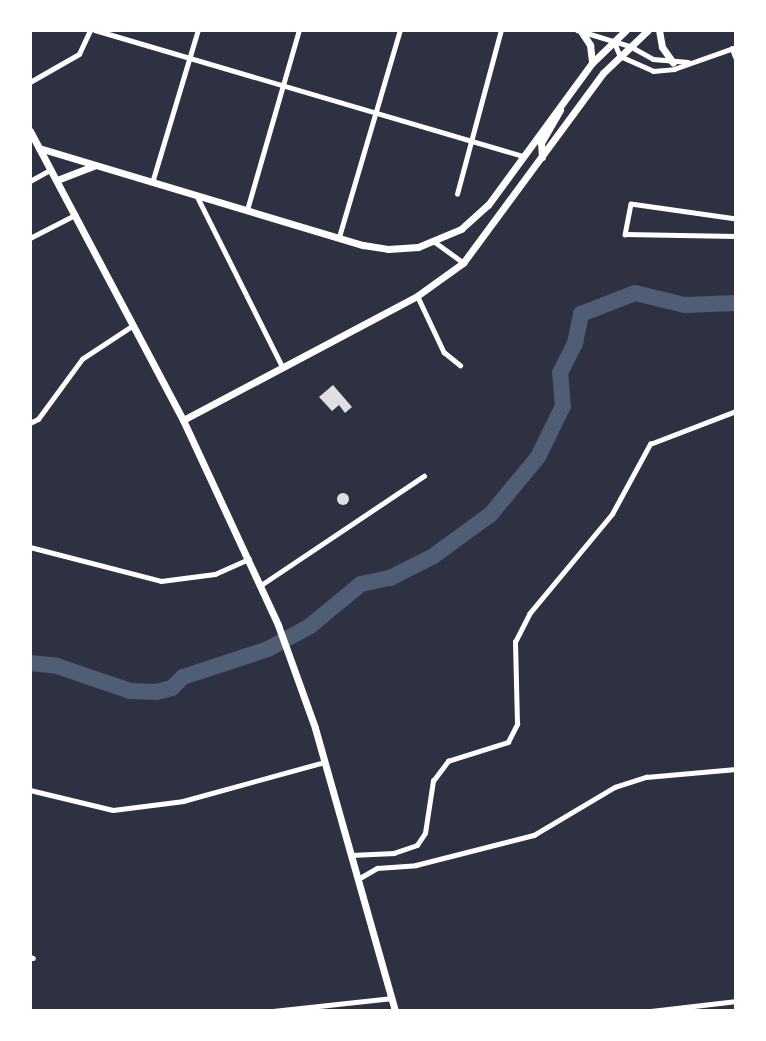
<!DOCTYPE html>
<style>
body{margin:0}
#map{position:relative;width:766px;height:1041px;overflow:hidden;background:#2d3142;font-family:"Libre Baskerville",serif}
div>[style]{position:absolute}
[style*='--x']{left:calc(var(--x)*1px);top:calc(var(--y)*1px);width:calc(var(--w)*1px);rotate:calc(var(--a)*1deg)}
.river>*{height:16px;margin:-8px;padding:0 8px;transform-origin:8px;border-radius:8px;background:#4f5d75}
.building>*{inset:0;background:#e0e0e3}
.round{border-radius:50%}
.minor>*{height:4.5px;margin:-2.25px;padding:0 2.25px;transform-origin:2.25px;border-radius:2.25px;background:#fff}
.primary>*{height:7px;margin:-3.5px;padding:0 3.5px;transform-origin:3.5px;border-radius:3.5px;background:#fff}
span{translate:-50% -50%;white-space:nowrap;text-align:center;line-height:1.15;-webkit-text-stroke:6px #fff;paint-order:stroke}
.frame{position:absolute;inset:0;border:32px solid #fff;pointer-events:none}
</style>
<div id="map">
<div class="river">
<div style="--x:30;--y:663;--w:27;--a:6"></div>
<div style="--x:57;--y:666;--w:77;--a:18.9"></div>
<div style="--x:130;--y:691;--w:26;--a:2"></div>
<div style="--x:156;--y:692;--w:16;--a:-14"></div>
<div style="--x:172;--y:688;--w:16;--a:-45"></div>
<div style="--x:183;--y:677;--w:89;--a:-18.2"></div>
<div style="--x:268;--y:649;--w:48;--a:-28.7"></div>
<div style="--x:310;--y:626;--w:66;--a:-39.5"></div>
<div style="--x:361;--y:584;--w:30;--a:-12"></div>
<div style="--x:390;--y:578;--w:47;--a:-26.6"></div>
<div style="--x:432;--y:557;--w:73;--a:-36.1"></div>
<div style="--x:491;--y:514;--w:74;--a:-50.5"></div>
<div style="--x:538;--y:457;--w:57;--a:-63.9"></div>
<div style="--x:563;--y:406;--w:33;--a:-95"></div>
<div style="--x:560;--y:373;--w:34;--a:-63"></div>
<div style="--x:575;--y:343;--w:30;--a:-78"></div>
<div style="--x:581;--y:314;--w:58;--a:-21.3"></div>
<div style="--x:635;--y:293;--w:51;--a:13.5"></div>
<div style="--x:685;--y:305;--w:51;--a:-2.2"></div>
</div>
<div class="building">
<div style="clip-path:polygon(333px 385px,352px 407px,345px 413px,339px 405px,332px 411px,319px 397px)"></div>
<div class="round" style="left:337px;top:493px;width:12px;height:12px"></div>
</div>
<div class="minor">
<div style="--x:95;--y:30;--w:447;--a:16.4"></div>
<div style="--x:577;--y:30;--w:55;--a:16.8"></div>
<div style="--x:630;--y:46;--w:26;--a:29"></div>
<div style="--x:653;--y:59;--w:35;--a:5"></div>
<div style="--x:614;--y:41;--w:16;--a:68"></div>
<div style="--x:620;--y:56;--w:36;--a:24"></div>
<div style="--x:653;--y:71;--w:21;--a:-5"></div>
<div style="--x:674;--y:69;--w:66;--a:-19.5"></div>
<div style="--x:732;--y:48;--w:11;--a:68"></div>
<div style="--x:30;--y:82;--w:56;--a:-29.7"></div>
<div style="--x:79;--y:54;--w:26;--a:-65"></div>
<div style="--x:30;--y:181;--w:23;--a:-29"></div>
<div style="--x:152;--y:183;--w:160;--a:-73.3"></div>
<div style="--x:457;--y:194;--w:170;--a:-75"></div>
<div style="--x:198;--y:198;--w:188;--a:63.4"></div>
<div style="--x:247;--y:210;--w:187;--a:-73.9"></div>
<div style="--x:736;--y:219;--w:106;--a:-171.9"></div>
<div style="--x:631;--y:204;--w:31;--a:101"></div>
<div style="--x:625;--y:234;--w:111;--a:1"></div>
<div style="--x:339;--y:237;--w:216;--a:-73.6"></div>
<div style="--x:30;--y:238;--w:51;--a:-27.1"></div>
<div style="--x:435;--y:242;--w:34;--a:36"></div>
<div style="--x:418;--y:297;--w:61;--a:64.7"></div>
<div style="--x:444;--y:352;--w:21;--a:39"></div>
<div style="--x:30;--y:423;--w:9;--a:-27"></div>
<div style="--x:38;--y:419;--w:74;--a:-53.7"></div>
<div style="--x:82;--y:359;--w:60;--a:-33.4"></div>
<div style="--x:30;--y:547;--w:135;--a:14.5"></div>
<div style="--x:161;--y:581;--w:54;--a:-7.4"></div>
<div style="--x:215;--y:574;--w:37;--a:-24"></div>
<div style="--x:261;--y:585;--w:196;--a:-33.8"></div>
<div style="--x:30;--y:790;--w:85;--a:13.5"></div>
<div style="--x:113;--y:810;--w:71;--a:-7.3"></div>
<div style="--x:183;--y:801;--w:147;--a:-15.4"></div>
<div style="--x:351;--y:855;--w:43;--a:-2.7"></div>
<div style="--x:394;--y:853;--w:24;--a:-19"></div>
<div style="--x:417;--y:845;--w:14;--a:-56"></div>
<div style="--x:425;--y:833;--w:53;--a:-81.3"></div>
<div style="--x:433;--y:781;--w:25;--a:-53"></div>
<div style="--x:448;--y:761;--w:63;--a:-17.6"></div>
<div style="--x:508;--y:742;--w:20;--a:-63"></div>
<div style="--x:517;--y:724;--w:82;--a:-91.4"></div>
<div style="--x:515;--y:642;--w:31;--a:-63"></div>
<div style="--x:529;--y:614;--w:130;--a:-50.3"></div>
<div style="--x:612;--y:514;--w:80;--a:-61.5"></div>
<div style="--x:650;--y:444;--w:92;--a:-21"></div>
<div style="--x:358;--y:879;--w:22;--a:-30"></div>
<div style="--x:377;--y:868;--w:39;--a:-4"></div>
<div style="--x:416;--y:865;--w:122;--a:-14.3"></div>
<div style="--x:534;--y:835;--w:94;--a:-30.7"></div>
<div style="--x:615;--y:787;--w:33;--a:-18"></div>
<div style="--x:646;--y:777;--w:90;--a:-5.1"></div>
<div style="--x:30;--y:957;--w:3;--a:18"></div>
<div style="--x:273;--y:1011;--w:120;--a:-6.2"></div>
<div style="--x:651;--y:1011;--w:86;--a:-6.7"></div>
</div>
<div class="primary">
<div style="--x:659;--y:30;--w:17;--a:80"></div>
<div style="--x:662;--y:47;--w:19;--a:55"></div>
<div style="--x:581;--y:31;--w:17;--a:57"></div>
<div style="--x:590;--y:45;--w:17;--a:83"></div>
<div style="--x:30;--y:131;--w:327;--a:62.1"></div>
<div style="--x:183;--y:420;--w:226;--a:65.1"></div>
<div style="--x:278;--y:625;--w:109;--a:70.2"></div>
<div style="--x:315;--y:728;--w:294;--a:74.2"></div>
<div style="--x:39;--y:148;--w:338;--a:16.7"></div>
<div style="--x:363;--y:245;--w:25;--a:9"></div>
<div style="--x:388;--y:249;--w:30;--a:-4"></div>
<div style="--x:418;--y:247;--w:47;--a:-22.7"></div>
<div style="--x:461;--y:229;--w:36;--a:-42"></div>
<div style="--x:488;--y:205;--w:176;--a:-53.8"></div>
<div style="--x:592;--y:63;--w:47;--a:-44.1"></div>
<div style="--x:542;--y:157;--w:14;--a:-94"></div>
<div style="--x:541;--y:143;--w:38;--a:-60"></div>
<div style="--x:57;--y:180;--w:39;--a:-21"></div>
<div style="--x:183;--y:420;--w:265;--a:-27.9"></div>
<div style="--x:417;--y:296;--w:57;--a:-35.7"></div>
<div style="--x:463;--y:263;--w:236;--a:-53.6"></div>
<div style="--x:603;--y:73;--w:62;--a:-43.7"></div>
</div>
<div class="frame"></div>
</div>
